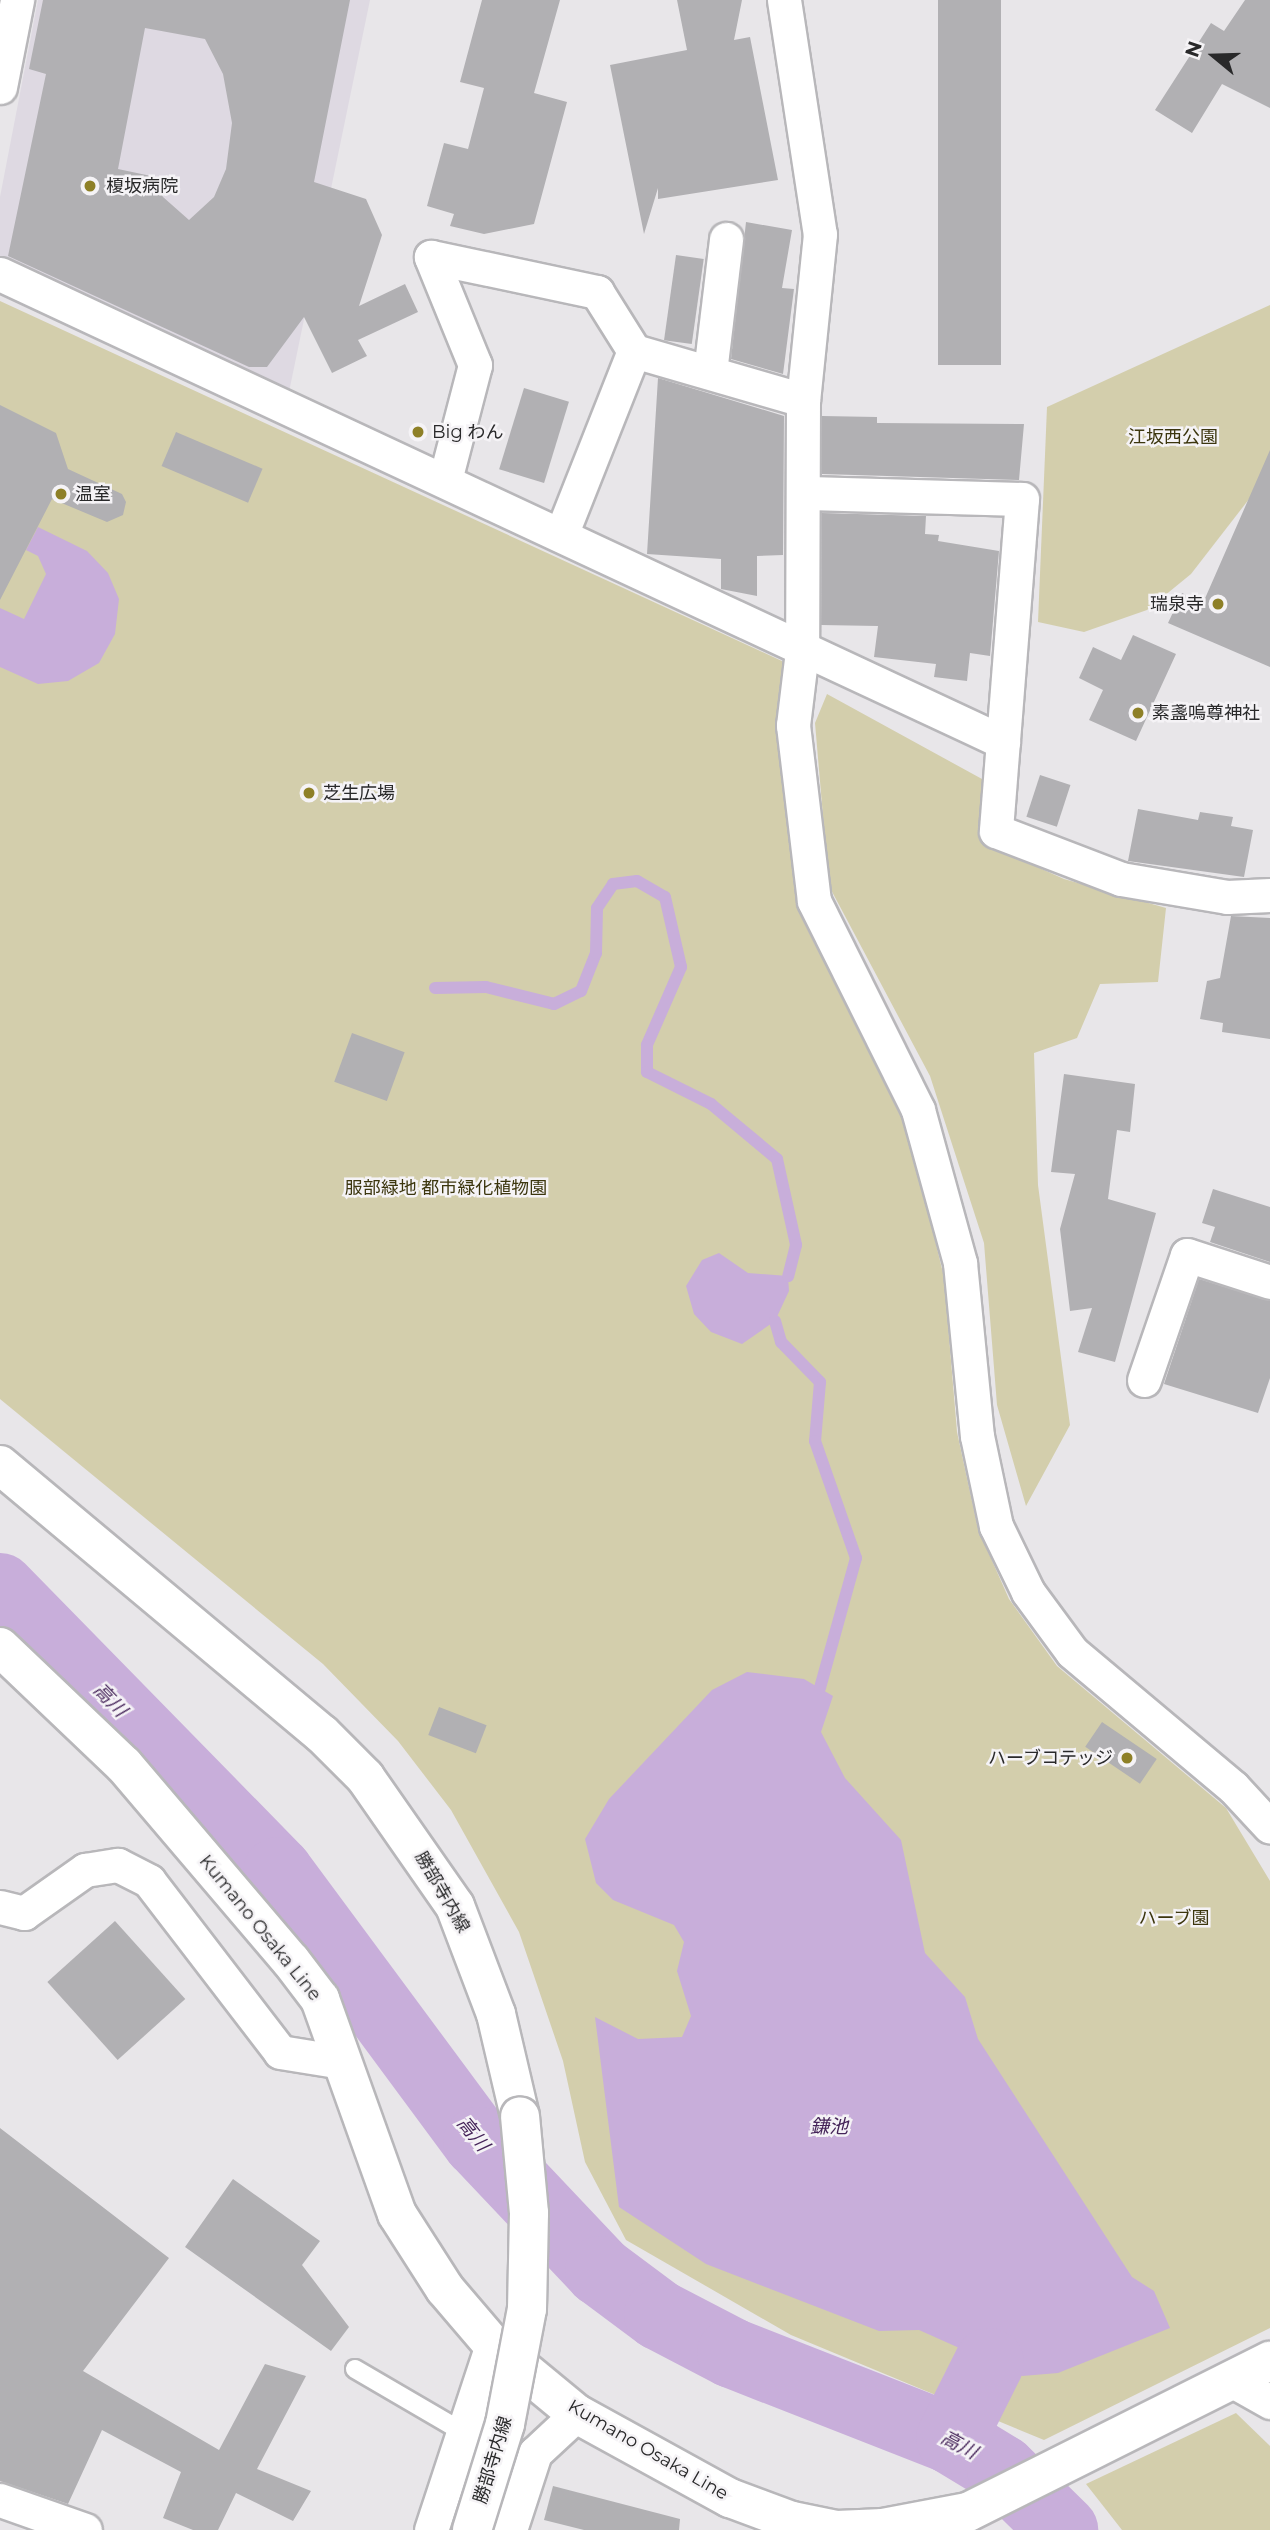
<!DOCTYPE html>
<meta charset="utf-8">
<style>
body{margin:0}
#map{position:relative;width:1270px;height:2530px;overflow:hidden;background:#e8e6e9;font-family:Montserrat,"Noto Sans JP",sans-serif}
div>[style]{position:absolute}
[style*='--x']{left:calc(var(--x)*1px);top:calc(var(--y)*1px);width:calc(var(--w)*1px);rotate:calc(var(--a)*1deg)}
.built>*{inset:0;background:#ded9e2}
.green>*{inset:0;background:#d3ceac}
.water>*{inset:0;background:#c8aeda}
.stream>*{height:12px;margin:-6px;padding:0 6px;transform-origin:6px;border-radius:6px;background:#c8aeda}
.river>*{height:70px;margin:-35px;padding:0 35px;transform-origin:35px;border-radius:35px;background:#c8aeda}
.building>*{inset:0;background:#b1b0b3;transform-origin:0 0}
.roads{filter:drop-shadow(2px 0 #b8b7ba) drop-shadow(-2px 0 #b8b7ba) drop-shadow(0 2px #b8b7ba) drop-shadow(0 -2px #b8b7ba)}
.service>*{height:18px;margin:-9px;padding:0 9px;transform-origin:9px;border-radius:9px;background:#fff}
.minor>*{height:33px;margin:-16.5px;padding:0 16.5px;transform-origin:16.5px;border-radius:16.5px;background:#fff}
.tertiary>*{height:38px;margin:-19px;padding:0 19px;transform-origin:19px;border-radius:19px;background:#fff}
.secondary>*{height:38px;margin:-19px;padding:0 19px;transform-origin:19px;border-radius:19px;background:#fff}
.bridges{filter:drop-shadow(2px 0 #b8b7ba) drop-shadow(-2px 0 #b8b7ba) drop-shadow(0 2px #b8b7ba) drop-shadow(0 -2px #b8b7ba)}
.tertiary-bridge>*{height:38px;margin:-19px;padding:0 19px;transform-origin:19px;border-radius:19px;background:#fff}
.dots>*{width:19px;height:19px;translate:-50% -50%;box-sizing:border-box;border:4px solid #f5f3f6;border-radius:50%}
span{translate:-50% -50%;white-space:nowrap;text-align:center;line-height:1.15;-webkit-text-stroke:5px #f5f3f6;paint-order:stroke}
.poi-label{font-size:18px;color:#29292a}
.left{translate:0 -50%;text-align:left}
.right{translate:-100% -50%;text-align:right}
.park-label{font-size:18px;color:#3c360e}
.street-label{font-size:18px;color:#29292a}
.water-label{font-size:19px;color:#452459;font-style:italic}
.north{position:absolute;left:1179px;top:21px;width:70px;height:70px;-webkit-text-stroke:5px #f5f3f6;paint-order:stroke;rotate:289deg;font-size:19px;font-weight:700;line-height:28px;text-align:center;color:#29292a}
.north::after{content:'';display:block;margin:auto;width:24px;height:32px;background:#29292a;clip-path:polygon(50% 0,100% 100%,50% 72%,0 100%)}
</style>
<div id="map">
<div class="built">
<div style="clip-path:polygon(38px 0,370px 0,289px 392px,0 259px,0 197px)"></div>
</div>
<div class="green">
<div style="clip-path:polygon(0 301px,784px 662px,799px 900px,902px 1105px,944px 1277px,957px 1432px,978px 1529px,1009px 1599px,1057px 1666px,1226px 1808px,1270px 1881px,1270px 2328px,1044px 2440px,791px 2335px,626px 2240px,585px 2162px,563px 2061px,519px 1932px,451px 1810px,398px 1741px,323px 1664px,0 1399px)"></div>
<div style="clip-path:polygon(1270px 305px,1270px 472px,1191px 574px,1147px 610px,1084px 632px,1038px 622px,1047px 407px)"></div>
<div style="clip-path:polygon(827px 694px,982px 779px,981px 842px,1064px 879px,1166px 908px,1158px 982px,1100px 984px,1077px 1038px,1034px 1053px,1038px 1185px,1070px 1425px,1026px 1506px,997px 1405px,984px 1243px,930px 1076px,829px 886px,815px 723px)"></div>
<div style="clip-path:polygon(1236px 2413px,1270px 2446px,1270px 2530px,1122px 2530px,1086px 2484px)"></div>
</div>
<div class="water">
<div style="clip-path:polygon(38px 527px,87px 551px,108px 573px,119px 599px,115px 634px,99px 663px,68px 681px,38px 684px,0 667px,0 608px,24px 619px,46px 574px,38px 556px,26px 550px)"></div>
<div style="clip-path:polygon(719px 1253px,748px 1273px,788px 1276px,789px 1291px,775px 1321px,742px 1344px,711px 1332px,694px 1314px,686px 1286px,702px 1260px)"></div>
<div style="clip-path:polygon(747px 1672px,804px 1679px,833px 1696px,821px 1732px,845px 1778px,901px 1840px,925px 1953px,965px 1997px,978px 2039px,1132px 2277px,1154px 2291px,1170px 2328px,1058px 2373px,1022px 2376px,919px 2330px,879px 2331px,706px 2264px,619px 2207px,595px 2017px,638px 2039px,682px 2037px,691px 2016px,677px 1971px,684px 1942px,674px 1925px,613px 1900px,596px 1883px,585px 1839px,609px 1799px,712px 1690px)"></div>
</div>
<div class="stream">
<div style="--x:435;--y:988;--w:51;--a:-1.1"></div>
<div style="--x:486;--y:987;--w:70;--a:14"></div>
<div style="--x:554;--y:1004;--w:30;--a:-26"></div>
<div style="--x:581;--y:991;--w:41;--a:-68.5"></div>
<div style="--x:596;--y:953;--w:45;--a:-88.7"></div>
<div style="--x:597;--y:908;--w:29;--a:-56"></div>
<div style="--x:613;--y:884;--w:24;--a:-7"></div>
<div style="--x:637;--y:881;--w:32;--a:30"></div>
<div style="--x:665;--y:897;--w:72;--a:77.1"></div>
<div style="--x:681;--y:967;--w:85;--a:113.6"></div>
<div style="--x:647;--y:1045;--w:27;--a:90"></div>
<div style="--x:647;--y:1072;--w:72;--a:26.6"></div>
<div style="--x:711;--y:1104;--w:86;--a:39.8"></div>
<div style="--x:777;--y:1159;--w:88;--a:77.5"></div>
<div style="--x:796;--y:1245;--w:32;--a:104"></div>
<div style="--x:775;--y:1321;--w:22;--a:74"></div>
<div style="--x:781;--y:1342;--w:56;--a:45.7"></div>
<div style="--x:820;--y:1382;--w:59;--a:94.8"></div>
<div style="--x:815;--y:1441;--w:124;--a:70.7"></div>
<div style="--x:856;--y:1558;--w:135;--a:105.5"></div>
</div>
<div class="river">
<div style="--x:0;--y:1588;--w:397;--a:45.6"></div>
<div style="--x:278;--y:1872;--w:336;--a:53.5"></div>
<div style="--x:478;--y:2142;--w:178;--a:46.6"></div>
<div style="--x:600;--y:2271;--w:74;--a:36.7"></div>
<div style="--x:659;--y:2315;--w:82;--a:27.5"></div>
<div style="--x:732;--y:2353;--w:235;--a:21.4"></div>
<div style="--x:951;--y:2439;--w:60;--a:31.3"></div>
<div style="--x:1002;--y:2470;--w:86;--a:44.5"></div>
<div style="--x:951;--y:2439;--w:85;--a:-63.4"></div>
</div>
<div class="building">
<div style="clip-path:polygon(evenodd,43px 0,350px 0,314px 182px,366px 199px,382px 235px,359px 306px,405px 284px,418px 312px,358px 340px,367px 356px,332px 373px,304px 317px,267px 367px,249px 367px,8px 256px,46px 74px,29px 69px,43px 0,145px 28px,205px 39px,223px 74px,232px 123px,226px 169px,214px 197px,189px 220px,163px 197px,151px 176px,118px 169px,145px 28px)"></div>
<div style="clip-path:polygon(482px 0,560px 0,534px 93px,567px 102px,534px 224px,484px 234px,450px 226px,454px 214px,427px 206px,444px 143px,468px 149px,484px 88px,460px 82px)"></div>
<div style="clip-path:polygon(677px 0,742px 0,734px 40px,750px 37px,778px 180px,658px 199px,658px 188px,644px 234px,610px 65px,687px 50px)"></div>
<div style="left:938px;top:0;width:63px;height:365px"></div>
<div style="clip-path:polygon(1245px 0,1270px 0,1270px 108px,1222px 84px,1192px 133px,1155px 110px,1211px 23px,1224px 31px)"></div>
<div style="clip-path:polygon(746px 222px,792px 230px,782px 288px,794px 289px,783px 374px,731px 359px)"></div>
<div style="left:676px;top:255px;width:28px;height:86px;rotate:8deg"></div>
<div style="clip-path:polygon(658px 378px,784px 416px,783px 555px,757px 556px,757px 596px,721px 589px,721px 559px,647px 554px)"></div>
<div style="left:524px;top:388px;width:47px;height:85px;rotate:17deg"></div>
<div style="clip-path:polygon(0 405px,56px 433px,68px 469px,122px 494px,126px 502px,123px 515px,107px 522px,52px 499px,0 600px)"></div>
<div style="clip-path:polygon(822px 416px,877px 417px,877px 423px,1024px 424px,1019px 480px,822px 474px)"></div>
<div style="left:176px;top:432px;width:94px;height:37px;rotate:23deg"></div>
<div style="clip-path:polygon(1270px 450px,1270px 667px,1168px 623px,1182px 593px,1203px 603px)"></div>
<div style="clip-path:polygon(822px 513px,926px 516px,925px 534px,939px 535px,938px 541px,999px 551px,990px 656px,970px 653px,967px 681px,934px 677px,936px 664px,874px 657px,878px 626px,821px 625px)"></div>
<div style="clip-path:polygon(1133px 635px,1176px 654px,1136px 741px,1089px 720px,1103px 690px,1079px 678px,1093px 647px,1121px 660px)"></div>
<div style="left:1040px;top:775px;width:32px;height:44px;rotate:18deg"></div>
<div style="clip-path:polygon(1138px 809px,1198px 820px,1200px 812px,1233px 817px,1231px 826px,1253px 830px,1244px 877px,1128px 861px)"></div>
<div style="clip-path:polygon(1231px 916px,1270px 918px,1270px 1039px,1222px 1032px,1223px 1023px,1200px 1019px,1207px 981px,1220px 978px)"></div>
<div style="left:352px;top:1033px;width:56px;height:52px;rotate:20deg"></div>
<div style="clip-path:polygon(1064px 1074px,1135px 1084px,1130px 1132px,1117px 1130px,1108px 1199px,1156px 1213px,1115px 1362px,1078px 1352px,1092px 1308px,1070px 1311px,1060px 1229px,1075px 1174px,1051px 1172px)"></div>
<div style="clip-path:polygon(1213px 1189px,1270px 1207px,1270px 1262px,1210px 1242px,1215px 1227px,1202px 1223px)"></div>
<div style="clip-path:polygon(1199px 1279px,1270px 1301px,1270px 1378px,1258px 1413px,1164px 1384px)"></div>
<div style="left:439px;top:1707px;width:51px;height:30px;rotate:21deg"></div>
<div style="left:1102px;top:1722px;width:66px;height:30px;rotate:34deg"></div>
<div style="left:115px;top:1921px;width:105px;height:91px;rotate:48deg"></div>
<div style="clip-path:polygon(0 2128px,169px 2258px,83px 2371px,219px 2450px,265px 2364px,306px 2376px,257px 2469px,311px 2491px,293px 2521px,236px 2493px,218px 2530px,193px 2530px,163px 2518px,181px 2472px,102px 2430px,68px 2504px,0 2481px)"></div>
<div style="clip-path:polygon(233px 2179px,320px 2241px,302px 2265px,349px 2327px,331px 2351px,185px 2247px)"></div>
<div style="clip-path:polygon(553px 2486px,680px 2519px,679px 2530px,584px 2530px,544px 2520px)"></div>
</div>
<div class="roads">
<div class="service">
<div style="--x:355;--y:2369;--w:125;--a:30.3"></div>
</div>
<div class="minor">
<div style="--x:784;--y:0;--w:237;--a:81.3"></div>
<div style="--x:820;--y:234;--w:167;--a:95.8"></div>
<div style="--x:0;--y:87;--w:89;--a:-78.9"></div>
<div style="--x:0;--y:274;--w:1107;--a:25.01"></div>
<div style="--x:710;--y:372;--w:134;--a:-83.1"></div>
<div style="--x:445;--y:480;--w:119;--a:-75.4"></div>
<div style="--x:475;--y:365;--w:117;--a:-112.2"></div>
<div style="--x:431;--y:257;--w:170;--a:11.9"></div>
<div style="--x:597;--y:292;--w:70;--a:57.9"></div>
<div style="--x:634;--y:351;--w:176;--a:16.2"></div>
<div style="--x:803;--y:400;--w:251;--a:90.2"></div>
<div style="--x:802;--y:651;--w:75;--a:96.9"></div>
<div style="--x:793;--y:725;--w:177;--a:83.2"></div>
<div style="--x:814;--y:901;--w:233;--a:63.5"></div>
<div style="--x:918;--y:1110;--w:159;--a:74.6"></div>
<div style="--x:960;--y:1263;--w:174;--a:84.4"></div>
<div style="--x:977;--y:1436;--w:92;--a:78.1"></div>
<div style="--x:996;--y:1526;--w:73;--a:64.1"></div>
<div style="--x:1028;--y:1592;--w:74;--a:53.7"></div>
<div style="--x:1072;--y:1652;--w:210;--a:40"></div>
<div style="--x:1233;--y:1787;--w:54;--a:47.2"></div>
<div style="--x:807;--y:493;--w:215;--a:1.6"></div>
<div style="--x:1022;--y:499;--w:333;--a:94.5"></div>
<div style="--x:996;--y:831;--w:134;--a:21"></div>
<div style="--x:1121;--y:879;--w:108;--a:9.6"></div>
<div style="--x:1227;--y:897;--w:43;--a:-2.7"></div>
<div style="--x:561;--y:535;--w:198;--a:-68.4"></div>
<div style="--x:1144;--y:1380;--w:132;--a:-71"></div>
<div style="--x:1187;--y:1255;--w:87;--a:18"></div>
<div style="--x:0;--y:1907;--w:25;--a:14"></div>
<div style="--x:24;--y:1913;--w:75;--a:-35.2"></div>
<div style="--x:85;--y:1870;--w:33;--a:-9"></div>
<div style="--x:118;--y:1865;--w:35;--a:27"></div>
<div style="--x:149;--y:1881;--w:215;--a:52.5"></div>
<div style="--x:280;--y:2052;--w:63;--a:9.2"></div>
<div style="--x:1231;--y:2380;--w:45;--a:29.4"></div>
<div style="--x:0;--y:2500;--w:90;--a:19.4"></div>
<div style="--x:431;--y:2530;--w:196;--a:-71.8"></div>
<div style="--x:510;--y:2530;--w:81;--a:-72"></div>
<div style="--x:535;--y:2453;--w:57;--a:-42.9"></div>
</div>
<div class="tertiary">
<div style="--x:0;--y:1465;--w:420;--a:39.9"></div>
<div style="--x:322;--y:1734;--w:61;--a:45"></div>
<div style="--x:365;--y:1777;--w:157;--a:55.1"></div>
<div style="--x:455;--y:1906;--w:116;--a:69.2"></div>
<div style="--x:496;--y:2014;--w:105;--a:76.8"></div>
</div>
<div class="secondary">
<div style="--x:0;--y:1647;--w:171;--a:43.6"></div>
<div style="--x:124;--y:1765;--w:257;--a:49.6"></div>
<div style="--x:291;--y:1961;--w:48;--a:52.7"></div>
<div style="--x:320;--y:1999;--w:228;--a:70.3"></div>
<div style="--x:397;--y:2214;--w:89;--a:57.4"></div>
<div style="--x:445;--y:2289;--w:72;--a:49.5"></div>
<div style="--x:492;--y:2344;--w:110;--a:39.5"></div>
<div style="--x:577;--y:2414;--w:175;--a:28.8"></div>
<div style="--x:730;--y:2498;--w:66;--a:20.4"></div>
<div style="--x:792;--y:2521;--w:46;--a:11.3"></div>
<div style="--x:837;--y:2530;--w:46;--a:-2.5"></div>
<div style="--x:883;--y:2528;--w:86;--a:-10.7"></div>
<div style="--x:968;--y:2512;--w:338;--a:-26.6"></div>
</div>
</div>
<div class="bridges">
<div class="tertiary-bridge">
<div style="--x:472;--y:2530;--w:111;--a:-72.7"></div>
<div style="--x:505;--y:2424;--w:117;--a:-79.2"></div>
<div style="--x:527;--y:2309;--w:96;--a:-88.8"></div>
<div style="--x:529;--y:2213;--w:97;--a:-95.3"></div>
</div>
</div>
<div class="dots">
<div style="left:90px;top:186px;background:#8e8027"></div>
<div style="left:418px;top:432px;background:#8e8027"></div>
<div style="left:61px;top:494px;background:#8e8027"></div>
<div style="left:1218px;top:604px;background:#8e8027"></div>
<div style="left:1138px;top:713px;background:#8e8027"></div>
<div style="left:309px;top:793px;background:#8e8027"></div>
<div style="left:1127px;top:1758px;background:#8e8027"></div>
</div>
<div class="poi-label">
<span class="left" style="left:106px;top:186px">榎坂病院</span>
<span class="left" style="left:432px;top:432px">Big わん</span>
<span class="left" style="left:75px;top:494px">温室</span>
<span class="right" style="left:1204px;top:604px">瑞泉寺</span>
<span class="left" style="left:1152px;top:713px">素盞嗚尊神社</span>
<span class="left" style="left:323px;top:793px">芝生広場</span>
<span class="right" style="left:1113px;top:1758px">ハーブコテッジ</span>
</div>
<div class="park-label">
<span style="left:1173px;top:437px">江坂西公園</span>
<span style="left:446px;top:1188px">服部緑地 都市緑化植物園</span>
<span style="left:1174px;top:1918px">ハーブ園</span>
</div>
<div class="street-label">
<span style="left:442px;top:1892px;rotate:60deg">勝部寺内線</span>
<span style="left:260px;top:1928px;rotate:51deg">Kumano Osaka Line</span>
<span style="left:648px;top:2450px;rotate:30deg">Kumano Osaka Line</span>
<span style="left:493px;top:2460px;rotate:-73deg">勝部寺内線</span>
</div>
<div class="water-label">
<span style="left:110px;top:1700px;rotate:46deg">高川</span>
<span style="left:829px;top:2127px">鎌池</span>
<span style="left:473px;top:2134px;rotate:51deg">高川</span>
<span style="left:959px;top:2445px;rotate:28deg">高川</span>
</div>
<div class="north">N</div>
</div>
